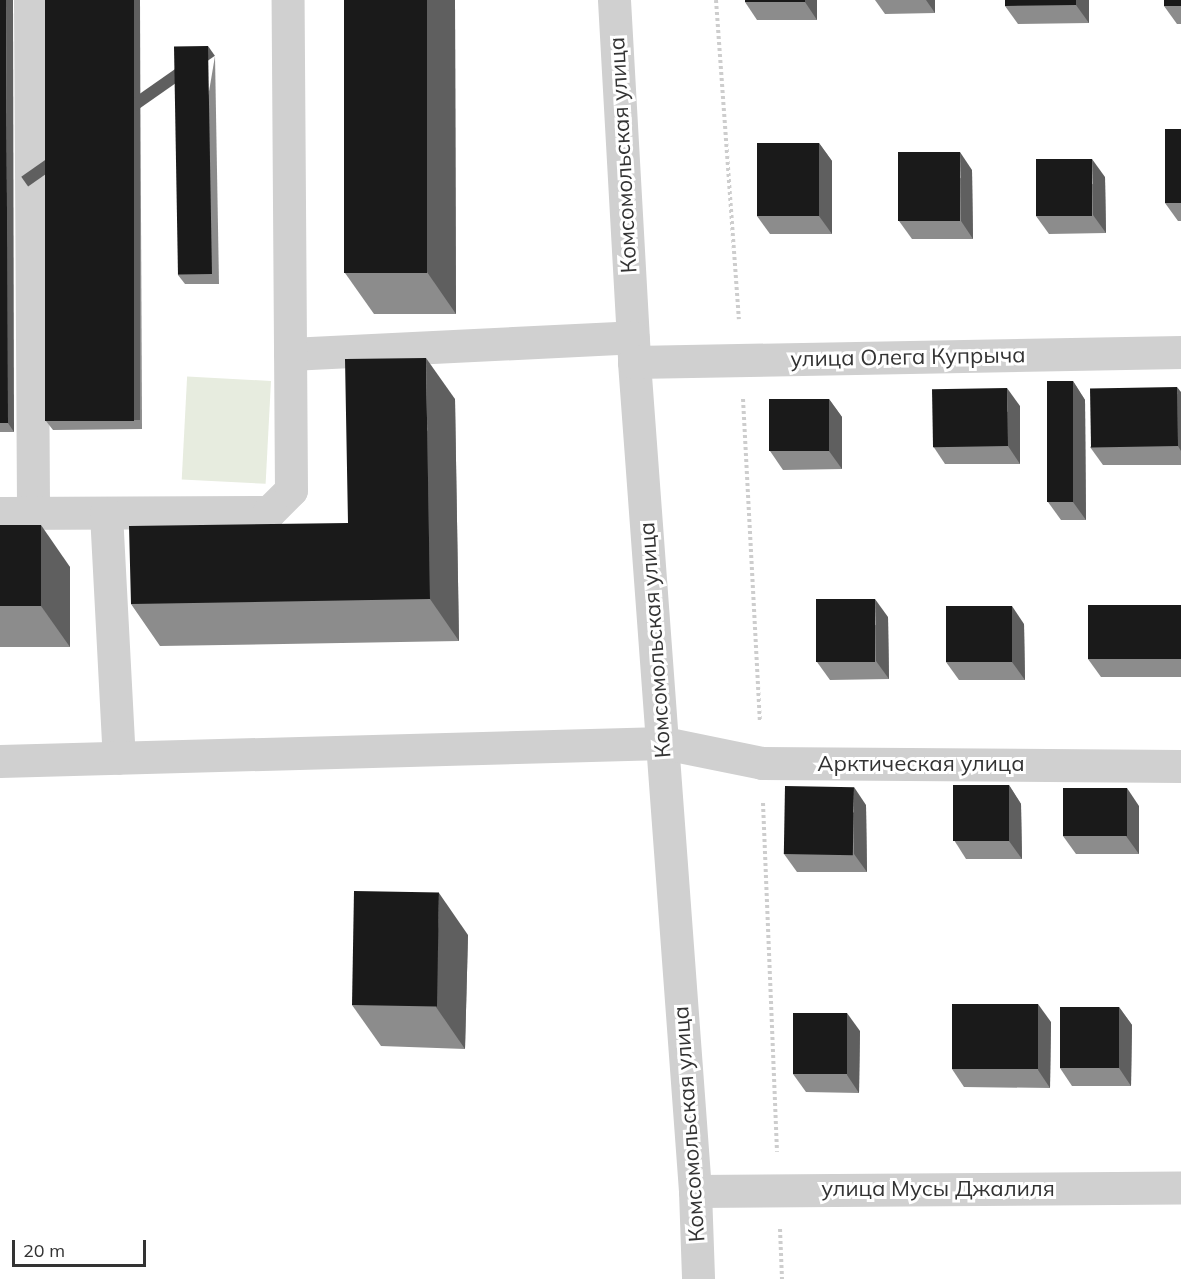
<!DOCTYPE html>
<meta charset="utf-8">
<style>
body{margin:0}
#map{position:relative;width:1181px;height:1279px;overflow:hidden;background:#fff;font-family:Mulish,sans-serif}
div>[style]{position:absolute}
[style*='--x']{left:calc(var(--x)*1px);top:calc(var(--y)*1px);width:calc(var(--w)*1px);rotate:calc(var(--a)*1deg)}
.green>*{inset:0;background:#e7ecdf;transform-origin:0 0}
.path>*{height:4px;margin-top:-2px;transform-origin:0;background:repeating-linear-gradient(90deg,#cdcdcd 0 3px,transparent 0 6px)}
.minor>*{height:33px;margin:-16.5px;padding:0 16.5px;transform-origin:16.5px;border-radius:16.5px;background:#d0d0d0}
.wall>*{inset:0;background:#8c8c8c}
.shaded-wall>*{inset:0;background:#5f5f5f;transform-origin:0 0}
.building>*{inset:0;background:#1a1a1a;transform-origin:0 0}
span{translate:-50% -50%;white-space:nowrap;text-align:center;line-height:1.15;-webkit-text-stroke:6px #fff;paint-order:stroke}
.street-label{font-size:22px;color:#333}
.scale{position:absolute;left:12px;top:1240px;width:134px;height:27px;box-sizing:border-box;border:3px solid #333;border-top:0;padding-left:8px;font-size:18px;line-height:21px;white-space:nowrap;color:#333;-webkit-text-stroke:4px #fff;paint-order:stroke}
</style>
<div id="map">
<div class="green">
<div style="left:271px;top:381px;width:103px;height:84px;rotate:93deg"></div>
</div>
<div class="path">
<div style="--x:716;--y:0;--w:320;--a:85.9"></div>
<div style="--x:743;--y:399;--w:322;--a:87"></div>
<div style="--x:763;--y:803;--w:349;--a:87.7"></div>
<div style="--x:780;--y:1229;--w:50;--a:87.7"></div>
</div>
<div class="minor">
<div style="--x:30;--y:0;--w:513;--a:89.66"></div>
<div style="--x:614;--y:0;--w:363;--a:86.8"></div>
<div style="--x:634;--y:362;--w:831;--a:85.79"></div>
<div style="--x:695;--y:1191;--w:88;--a:88"></div>
<div style="--x:290;--y:354;--w:343;--a:-2.8"></div>
<div style="--x:634;--y:362;--w:547;--a:-1.05"></div>
<div style="--x:0;--y:513;--w:269;--a:-0.2"></div>
<div style="--x:269;--y:512;--w:31;--a:-45"></div>
<div style="--x:291;--y:490;--w:490;--a:-90.4"></div>
<div style="--x:106;--y:513;--w:245;--a:87"></div>
<div style="--x:0;--y:761;--w:664;--a:-1.55"></div>
<div style="--x:664;--y:743;--w:100;--a:11.5"></div>
<div style="--x:762;--y:763;--w:419;--a:0.4"></div>
<div style="--x:695;--y:1191;--w:486;--a:-0.4"></div>
</div>
<div class="wall">
<div style="clip-path:polygon(0 0,14px 432px,0 432px)"></div>
<div style="clip-path:polygon(45px 0,140px 0,142px 429px,53px 430px,46px 421px)"></div>
<div style="clip-path:polygon(344px 0,455px 0,456px 314px,374px 314px,345px 273px)"></div>
<div style="clip-path:polygon(817px 0,817px 20px,757px 20px,745px 2px)"></div>
<div style="clip-path:polygon(875px 0,935px 0,935px 13px,885px 14px)"></div>
<div style="clip-path:polygon(1005px 0,1089px 0,1089px 23px,1018px 24px,1005px 6px)"></div>
<div style="clip-path:polygon(1181px 0,1181px 24px,1177px 24px,1164px 6px)"></div>
<div style="clip-path:polygon(215px 56px,219px 284px,185px 284px,178px 275px)"></div>
<div style="clip-path:polygon(1181px 129px,1181px 221px,1178px 221px,1165px 203px)"></div>
<div style="clip-path:polygon(819px 143px,832px 161px,832px 234px,770px 234px,757px 216px)"></div>
<div style="clip-path:polygon(972px 170px,973px 239px,912px 239px,899px 221px)"></div>
<div style="clip-path:polygon(1105px 177px,1106px 233px,1049px 234px,1036px 216px)"></div>
<div style="clip-path:polygon(1073px 381px,1085px 400px,1086px 520px,1061px 520px,1048px 502px)"></div>
<div style="clip-path:polygon(1181px 392px,1181px 465px,1103px 465px,1090px 447px)"></div>
<div style="clip-path:polygon(455px 399px,459px 641px,160px 646px,131px 604px,348px 523px)"></div>
<div style="clip-path:polygon(829px 399px,842px 417px,842px 469px,783px 470px,770px 451px)"></div>
<div style="clip-path:polygon(1020px 406px,1020px 464px,945px 464px,933px 446px)"></div>
<div style="clip-path:polygon(0 526px,70px 567px,70px 647px,0 647px)"></div>
<div style="clip-path:polygon(1181px 605px,1181px 677px,1101px 677px,1088px 659px)"></div>
<div style="clip-path:polygon(888px 617px,889px 679px,830px 680px,817px 662px)"></div>
<div style="clip-path:polygon(1024px 624px,1025px 680px,959px 680px,946px 662px)"></div>
<div style="clip-path:polygon(1009px 785px,1021px 804px,1022px 859px,966px 859px,954px 840px)"></div>
<div style="clip-path:polygon(866px 805px,867px 872px,797px 872px,784px 854px)"></div>
<div style="clip-path:polygon(1139px 806px,1139px 854px,1076px 854px,1063px 836px)"></div>
<div style="clip-path:polygon(468px 935px,465px 1049px,381px 1046px,352px 1005px)"></div>
<div style="clip-path:polygon(1119px 1007px,1132px 1025px,1131px 1086px,1072px 1086px,1060px 1068px)"></div>
<div style="clip-path:polygon(1051px 1022px,1050px 1088px,964px 1087px,952px 1069px)"></div>
<div style="clip-path:polygon(860px 1031px,859px 1093px,806px 1092px,793px 1074px)"></div>
</div>
<div class="shaded-wall">
<div style="clip-path:polygon(6px 0,13px 0,14px 432px,8px 423px)"></div>
<div style="left:134px;top:0;width:6px;height:420px"></div>
<div style="clip-path:polygon(427px 0,455px 0,456px 314px,427px 272px)"></div>
<div style="clip-path:polygon(805px 0,817px 0,817px 20px,805px 2px)"></div>
<div style="clip-path:polygon(926px 0,935px 0,935px 13px)"></div>
<div style="clip-path:polygon(1076px 0,1089px 0,1089px 23px,1076px 5px)"></div>
<div style="left:208px;top:46px;width:12px;height:228px;rotate:55deg"></div>
<div style="clip-path:polygon(819px 143px,832px 161px,832px 234px,819px 216px)"></div>
<div style="clip-path:polygon(960px 152px,972px 170px,973px 239px,961px 221px)"></div>
<div style="clip-path:polygon(1092px 159px,1105px 177px,1106px 233px,1093px 215px)"></div>
<div style="clip-path:polygon(426px 358px,455px 399px,459px 641px,430px 599px)"></div>
<div style="clip-path:polygon(1073px 381px,1085px 400px,1086px 520px,1073px 502px)"></div>
<div style="clip-path:polygon(1177px 387px,1181px 392px,1181px 451px,1178px 446px)"></div>
<div style="clip-path:polygon(1007px 388px,1020px 406px,1020px 464px,1008px 446px)"></div>
<div style="clip-path:polygon(829px 399px,842px 417px,842px 469px,829px 451px)"></div>
<div style="clip-path:polygon(41px 525px,70px 567px,70px 647px,41px 606px)"></div>
<div style="clip-path:polygon(875px 599px,888px 617px,889px 679px,876px 661px)"></div>
<div style="clip-path:polygon(1012px 606px,1024px 624px,1025px 680px,1012px 662px)"></div>
<div style="clip-path:polygon(1009px 785px,1021px 804px,1022px 859px,1009px 841px)"></div>
<div style="clip-path:polygon(854px 787px,866px 805px,867px 872px,854px 854px)"></div>
<div style="clip-path:polygon(1127px 788px,1139px 806px,1139px 854px,1126px 836px)"></div>
<div style="clip-path:polygon(439px 893px,468px 935px,465px 1049px,436px 1007px)"></div>
<div style="clip-path:polygon(1038px 1004px,1051px 1022px,1050px 1088px,1038px 1070px)"></div>
<div style="clip-path:polygon(1119px 1007px,1132px 1025px,1131px 1086px,1119px 1068px)"></div>
<div style="clip-path:polygon(847px 1013px,860px 1031px,859px 1093px,847px 1075px)"></div>
</div>
<div class="building">
<div style="clip-path:polygon(0 0,6px 0,8px 423px,0 423px)"></div>
<div style="left:45px;top:0;width:89px;height:421px"></div>
<div style="left:344px;top:0;width:83px;height:273px"></div>
<div style="left:745px;top:0;width:60px;height:2px"></div>
<div style="clip-path:polygon(1005px 0,1076px 0,1076px 5px,1005px 6px)"></div>
<div style="left:1164px;top:0;width:17px;height:6px"></div>
<div style="left:208px;top:46px;width:228px;height:34px;rotate:89deg"></div>
<div style="left:1165px;top:129px;width:16px;height:74px"></div>
<div style="left:819px;top:143px;width:73px;height:62px;rotate:90deg"></div>
<div style="left:898px;top:152px;width:62px;height:69px"></div>
<div style="left:1036px;top:159px;width:56px;height:57px"></div>
<div style="clip-path:polygon(426px 358px,430px 599px,131px 604px,129px 526px,348px 523px,345px 359px)"></div>
<div style="left:1073px;top:381px;width:121px;height:26px;rotate:90deg"></div>
<div style="left:1177px;top:387px;width:59px;height:87px;rotate:89deg"></div>
<div style="left:1007px;top:388px;width:58px;height:75px;rotate:89deg"></div>
<div style="left:829px;top:399px;width:52px;height:60px;rotate:90deg"></div>
<div style="left:41px;top:525px;width:81px;height:41px;rotate:90deg"></div>
<div style="left:816px;top:599px;width:59px;height:63px"></div>
<div style="left:1181px;top:605px;width:54px;height:93px;rotate:90deg"></div>
<div style="left:1012px;top:606px;width:56px;height:66px;rotate:90deg"></div>
<div style="left:1009px;top:785px;width:56px;height:56px;rotate:90deg"></div>
<div style="left:785px;top:786px;width:69px;height:68px;rotate:1deg"></div>
<div style="left:1063px;top:788px;width:64px;height:48px"></div>
<div style="left:354px;top:891px;width:85px;height:114px;rotate:1deg"></div>
<div style="left:952px;top:1004px;width:86px;height:65px"></div>
<div style="left:1060px;top:1007px;width:59px;height:61px"></div>
<div style="left:793px;top:1013px;width:54px;height:61px"></div>
</div>
<div class="street-label">
<span style="left:623px;top:155px;rotate:-93deg">Комсомольская улица</span>
<span style="left:908px;top:357px;rotate:-1deg">улица Олега Купрыча</span>
<span style="left:655px;top:640px;rotate:-94deg">Комсомольская улица</span>
<span style="left:921px;top:764px">Арктическая улица</span>
<span style="left:689px;top:1124px;rotate:-94deg">Комсомольская улица</span>
<span style="left:938px;top:1189px">улица Мусы Джалиля</span>
</div>
<div class="scale">20 m</div>
</div>
